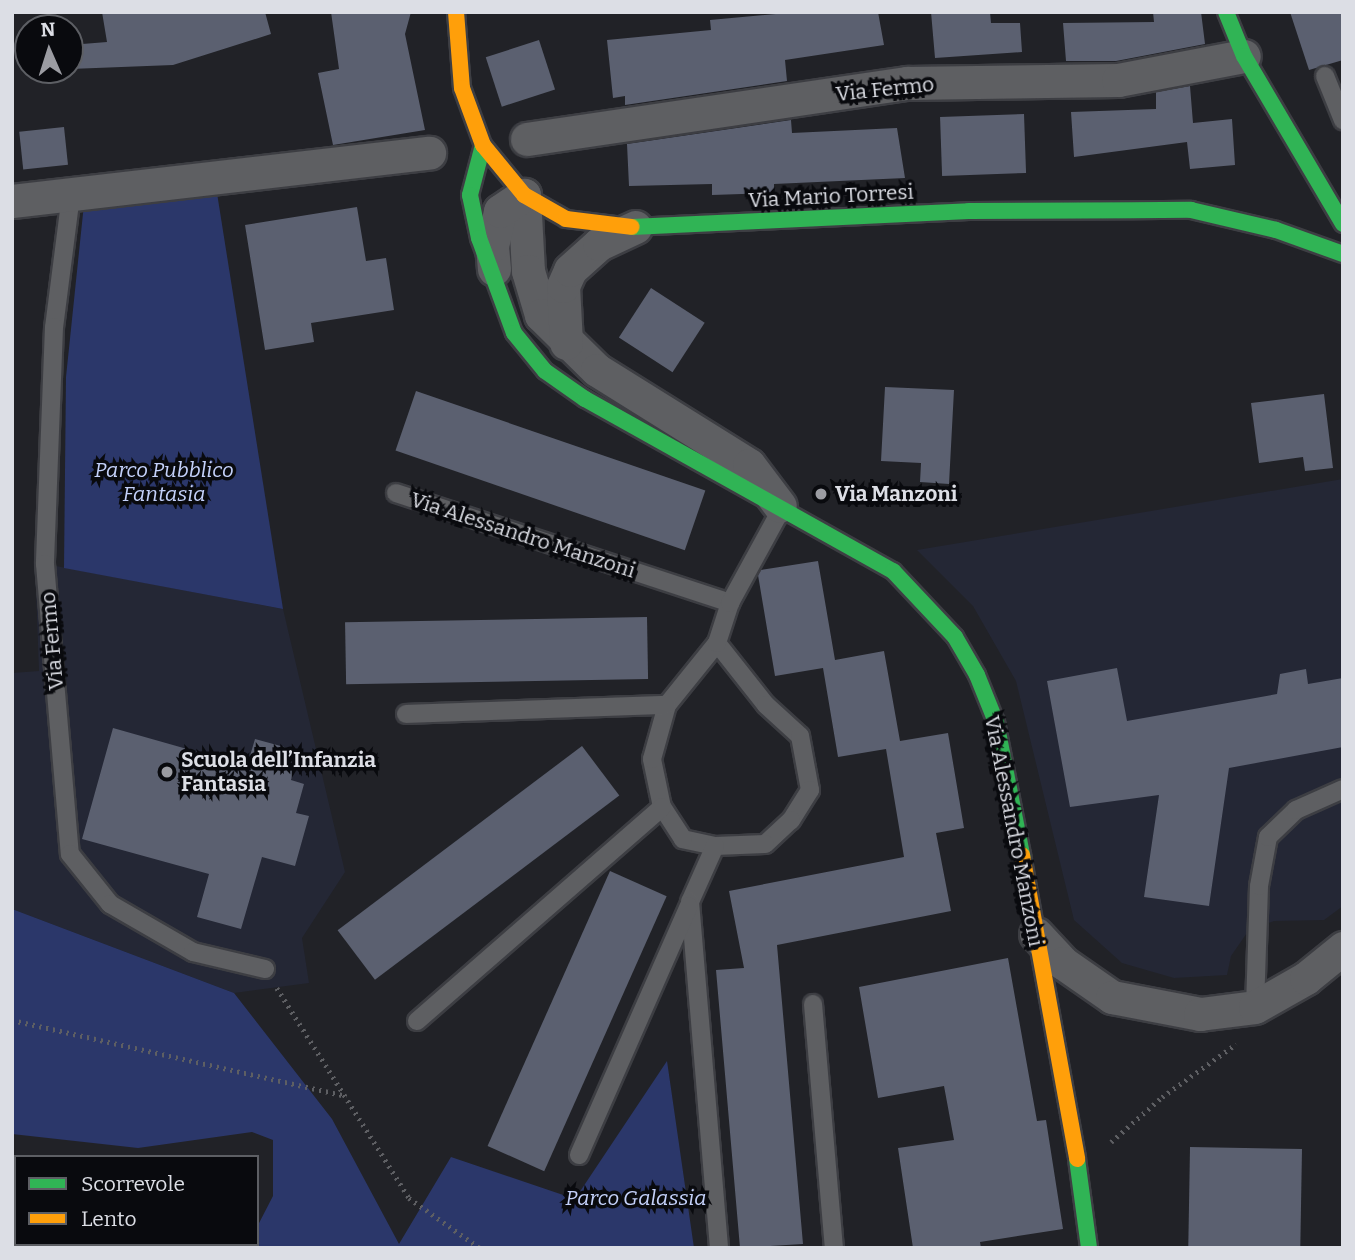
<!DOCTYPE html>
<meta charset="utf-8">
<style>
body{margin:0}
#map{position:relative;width:1355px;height:1260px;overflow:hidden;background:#212227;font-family:Bitter,serif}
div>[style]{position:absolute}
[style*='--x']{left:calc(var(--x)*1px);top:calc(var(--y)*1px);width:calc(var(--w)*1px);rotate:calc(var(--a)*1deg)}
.built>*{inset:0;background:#242735}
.green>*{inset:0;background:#2b376a}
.building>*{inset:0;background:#5b6070;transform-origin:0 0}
.path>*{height:4.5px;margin-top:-2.25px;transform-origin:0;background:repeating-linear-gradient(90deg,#5e5f63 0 2px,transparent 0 7px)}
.roads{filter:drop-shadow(2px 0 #3d3e43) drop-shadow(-2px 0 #3d3e43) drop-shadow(0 2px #3d3e43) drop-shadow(0 -2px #3d3e43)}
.lane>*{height:18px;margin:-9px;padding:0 9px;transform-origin:9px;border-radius:9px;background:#5e5f62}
.street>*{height:33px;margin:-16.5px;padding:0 16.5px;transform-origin:16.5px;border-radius:16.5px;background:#5e5f62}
.fast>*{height:16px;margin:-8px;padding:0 8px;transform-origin:8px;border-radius:8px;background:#30b455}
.slow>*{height:16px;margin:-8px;padding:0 8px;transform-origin:8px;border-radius:8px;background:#ff9f0a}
.dots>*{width:19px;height:19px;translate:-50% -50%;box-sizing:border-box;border:4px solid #090a0e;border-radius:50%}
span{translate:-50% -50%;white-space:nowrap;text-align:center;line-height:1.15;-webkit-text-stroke:7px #090a0e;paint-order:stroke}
.street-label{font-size:21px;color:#dcdee5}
.park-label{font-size:21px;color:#c4d1fa;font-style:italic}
.poi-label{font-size:21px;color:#dcdee5;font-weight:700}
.left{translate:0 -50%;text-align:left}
.frame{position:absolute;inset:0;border:14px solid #dcdee5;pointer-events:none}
.legend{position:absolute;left:14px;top:1155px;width:245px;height:91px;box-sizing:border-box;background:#090a0e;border:2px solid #5d5f64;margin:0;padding:9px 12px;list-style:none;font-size:21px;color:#dcdee5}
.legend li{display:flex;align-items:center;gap:14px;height:35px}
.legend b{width:35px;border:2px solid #5d5f64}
.north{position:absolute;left:14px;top:14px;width:70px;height:70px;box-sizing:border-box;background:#090a0e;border:2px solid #5d5f64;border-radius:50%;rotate:357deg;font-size:19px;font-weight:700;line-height:28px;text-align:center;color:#dcdee5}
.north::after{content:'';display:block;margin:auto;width:24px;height:32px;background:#9b9ca2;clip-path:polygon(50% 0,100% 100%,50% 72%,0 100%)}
</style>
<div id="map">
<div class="built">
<div style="clip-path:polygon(1343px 479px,1343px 906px,1324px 920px,1274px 921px,1249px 930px,1231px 956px,1227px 975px,1174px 978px,1122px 963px,1074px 920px,1016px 681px,973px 606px,917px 550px)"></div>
<div style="clip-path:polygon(35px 562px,283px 609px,345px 872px,302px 938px,309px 983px,234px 993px,12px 909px,12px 673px,39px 671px)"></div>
</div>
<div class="green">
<div style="clip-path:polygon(217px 193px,283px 609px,64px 568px,66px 377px,84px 204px)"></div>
<div style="clip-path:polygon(12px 909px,234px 993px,332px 1119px,399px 1244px,451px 1157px,575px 1199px,667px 1061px,694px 1248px,247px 1248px,257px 1244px,257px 1227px,273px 1196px,273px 1140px,252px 1132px,138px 1148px,12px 1134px)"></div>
</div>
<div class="building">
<div style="clip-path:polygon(102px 12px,265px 12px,271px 34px,173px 65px,70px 69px,70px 45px,107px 42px)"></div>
<div style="clip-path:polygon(331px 12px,411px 12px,405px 34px,425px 130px,333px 145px,318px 73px,339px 69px)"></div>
<div style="clip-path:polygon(798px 12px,878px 12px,884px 45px,785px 60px,787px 81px,625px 105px,625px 96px,613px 98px,607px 40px,711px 30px,710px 20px)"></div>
<div style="clip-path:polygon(931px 12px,990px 12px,991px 23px,1020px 23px,1022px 52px,935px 58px)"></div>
<div style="clip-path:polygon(1153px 12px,1201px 12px,1205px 44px,1116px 61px,1066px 61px,1063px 23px,1154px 22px)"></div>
<div style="clip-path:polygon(1290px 12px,1343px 12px,1343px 60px,1309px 70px)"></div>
<div style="left:539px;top:40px;width:52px;height:56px;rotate:72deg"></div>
<div style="clip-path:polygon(1190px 86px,1193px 123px,1232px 119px,1235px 165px,1190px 169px,1187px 142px,1074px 157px,1071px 112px,1156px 109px,1156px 92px)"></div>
<div style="left:1024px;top:114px;width:59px;height:84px;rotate:88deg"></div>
<div style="clip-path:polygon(791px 120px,792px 133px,897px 128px,905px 178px,774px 184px,774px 193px,712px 195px,712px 184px,629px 186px,627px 144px)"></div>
<div style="left:64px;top:127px;width:38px;height:45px;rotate:84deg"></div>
<div style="clip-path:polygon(357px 207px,366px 261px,386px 258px,394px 310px,311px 323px,314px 342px,265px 350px,245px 225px)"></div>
<div style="left:651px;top:288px;width:64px;height:59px;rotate:33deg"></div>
<div style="clip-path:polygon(885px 387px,954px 390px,949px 484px,920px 482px,921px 463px,881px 461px)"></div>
<div style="left:416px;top:391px;width:306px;height:63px;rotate:19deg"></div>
<div style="clip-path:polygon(1324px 394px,1333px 468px,1305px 471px,1303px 457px,1259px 463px,1251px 403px)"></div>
<div style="clip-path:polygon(818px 561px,835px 660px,884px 651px,900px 741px,948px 733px,964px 828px,936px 833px,951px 911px,777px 945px,803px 1244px,740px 1248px,716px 970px,744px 968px,729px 891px,904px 857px,886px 749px,838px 757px,823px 668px,775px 676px,758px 575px,761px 570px)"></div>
<div style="left:647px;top:617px;width:62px;height:302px;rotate:89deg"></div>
<div style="clip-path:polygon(1117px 668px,1127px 721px,1277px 694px,1280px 674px,1306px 669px,1308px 684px,1343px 678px,1343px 747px,1229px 768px,1209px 906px,1144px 897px,1159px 795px,1070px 807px,1047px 681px)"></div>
<div style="clip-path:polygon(113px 728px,247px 766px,255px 739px,299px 751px,291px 780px,304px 784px,296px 813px,309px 816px,295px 866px,262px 857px,241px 929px,197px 917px,209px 874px,82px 839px)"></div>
<div style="left:582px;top:746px;width:62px;height:306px;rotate:53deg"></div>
<div style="left:610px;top:871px;width:62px;height:301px;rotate:24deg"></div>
<div style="clip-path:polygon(1008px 958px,1037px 1121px,1046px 1120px,1063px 1229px,980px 1242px,981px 1248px,913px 1248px,898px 1148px,954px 1140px,944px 1086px,878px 1098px,859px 987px)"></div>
<div style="left:1302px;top:1149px;width:99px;height:112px;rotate:91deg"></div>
</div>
<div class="path">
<div style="--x:277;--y:988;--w:248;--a:57.8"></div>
<div style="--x:409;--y:1198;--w:87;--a:35.2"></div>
<div style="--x:12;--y:1020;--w:343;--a:12.8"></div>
<div style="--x:1111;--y:1142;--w:68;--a:-41.4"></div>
<div style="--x:1162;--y:1097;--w:91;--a:-35.6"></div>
</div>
<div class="roads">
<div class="lane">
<div style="--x:1325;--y:76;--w:48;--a:67.8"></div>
<div style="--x:71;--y:195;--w:133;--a:97.3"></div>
<div style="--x:54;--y:327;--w:237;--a:92.2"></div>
<div style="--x:45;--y:564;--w:291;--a:85.1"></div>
<div style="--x:70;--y:854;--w:64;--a:51.3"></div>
<div style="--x:110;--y:904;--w:96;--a:30"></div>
<div style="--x:193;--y:952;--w:74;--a:13.3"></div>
<div style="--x:396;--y:493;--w:352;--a:18.2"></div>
<div style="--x:717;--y:643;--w:79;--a:51.7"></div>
<div style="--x:766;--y:705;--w:46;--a:42.4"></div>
<div style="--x:800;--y:736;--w:55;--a:79.5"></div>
<div style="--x:810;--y:790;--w:36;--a:122"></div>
<div style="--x:791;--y:820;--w:35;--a:137"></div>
<div style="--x:765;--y:844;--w:50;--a:177.7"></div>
<div style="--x:715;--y:846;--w:33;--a:-168"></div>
<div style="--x:683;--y:839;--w:38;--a:-123"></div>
<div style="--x:662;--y:807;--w:49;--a:-101.8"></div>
<div style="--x:652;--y:759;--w:56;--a:-74.5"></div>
<div style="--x:667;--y:705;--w:80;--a:-51.1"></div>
<div style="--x:717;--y:643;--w:42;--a:-72"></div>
<div style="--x:730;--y:603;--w:108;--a:-61.3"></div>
<div style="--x:406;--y:714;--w:261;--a:-2"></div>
<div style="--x:715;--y:846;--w:61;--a:114.1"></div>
<div style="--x:690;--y:902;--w:347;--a:85.2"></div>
<div style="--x:813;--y:1004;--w:245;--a:85.1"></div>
<div style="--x:1255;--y:1007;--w:121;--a:-88.1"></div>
<div style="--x:1259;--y:886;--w:50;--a:-79.6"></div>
<div style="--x:1268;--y:837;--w:39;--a:-44"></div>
<div style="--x:1296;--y:810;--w:51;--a:-24.1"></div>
<div style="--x:417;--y:1021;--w:325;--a:-41.1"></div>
<div style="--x:579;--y:1155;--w:272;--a:-66.2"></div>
</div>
<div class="street">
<div style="--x:527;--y:139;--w:384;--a:-8.4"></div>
<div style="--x:907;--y:83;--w:211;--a:-0.8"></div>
<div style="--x:1118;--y:80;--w:128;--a:-10.8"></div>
<div style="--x:524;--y:195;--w:76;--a:87"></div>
<div style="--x:528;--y:271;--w:46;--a:73.5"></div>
<div style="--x:541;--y:315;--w:78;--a:44.5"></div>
<div style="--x:597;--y:370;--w:179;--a:32"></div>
<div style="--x:749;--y:465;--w:51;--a:52.9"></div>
<div style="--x:12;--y:201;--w:420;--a:-6.6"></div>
<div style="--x:494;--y:269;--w:23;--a:-95"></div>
<div style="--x:492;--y:246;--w:36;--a:-77"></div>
<div style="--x:500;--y:211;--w:29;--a:-34"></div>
<div style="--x:566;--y:343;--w:57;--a:-93"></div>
<div style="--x:563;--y:286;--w:17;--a:-66"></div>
<div style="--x:570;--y:270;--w:39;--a:-42"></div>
<div style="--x:599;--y:244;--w:40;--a:-25"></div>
<div style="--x:1036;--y:934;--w:40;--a:47"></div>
<div style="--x:1063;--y:963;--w:60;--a:34.8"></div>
<div style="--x:1112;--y:997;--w:90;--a:10.9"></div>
<div style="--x:1200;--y:1014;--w:55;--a:-7.3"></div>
<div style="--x:1255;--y:1007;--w:59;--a:-29.6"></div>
<div style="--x:1306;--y:978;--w:48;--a:-39"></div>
</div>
<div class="fast">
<div style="--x:1226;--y:12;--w:48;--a:67.8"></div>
<div style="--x:1244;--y:56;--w:195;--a:59.5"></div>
<div style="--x:483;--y:145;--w:52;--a:104.6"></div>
<div style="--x:470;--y:195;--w:44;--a:78.2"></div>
<div style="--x:479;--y:238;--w:101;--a:69.8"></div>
<div style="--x:514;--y:333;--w:49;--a:50.8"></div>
<div style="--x:545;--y:371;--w:49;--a:35"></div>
<div style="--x:585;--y:399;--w:353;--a:29.2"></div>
<div style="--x:893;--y:571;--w:91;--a:46.8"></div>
<div style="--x:955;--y:637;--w:44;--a:59.9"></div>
<div style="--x:977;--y:675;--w:51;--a:68"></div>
<div style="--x:996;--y:722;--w:136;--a:78.9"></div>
<div style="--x:632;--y:227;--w:337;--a:-2.7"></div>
<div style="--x:969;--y:211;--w:222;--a:-0.3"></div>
<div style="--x:1191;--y:210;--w:87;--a:13.2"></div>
<div style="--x:1276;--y:230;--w:71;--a:19.7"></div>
<div style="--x:1077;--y:1159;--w:90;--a:82.3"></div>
</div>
<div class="slow">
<div style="--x:456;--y:12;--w:76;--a:85.5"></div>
<div style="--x:462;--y:88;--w:61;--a:69.8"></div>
<div style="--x:483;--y:145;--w:65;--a:50.6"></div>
<div style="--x:524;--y:195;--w:48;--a:29.7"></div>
<div style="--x:566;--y:219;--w:66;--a:6.9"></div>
<div style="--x:1022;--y:855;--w:309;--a:79.7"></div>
</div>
</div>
<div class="dots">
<div style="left:821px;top:494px;background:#9b9ca2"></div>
<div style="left:167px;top:772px;background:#9b9ca2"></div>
</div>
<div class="street-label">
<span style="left:885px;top:89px;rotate:-6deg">Via Fermo</span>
<span style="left:831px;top:196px;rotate:-3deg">Via Mario Torresi</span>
<span style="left:523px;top:535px;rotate:18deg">Via Alessandro Manzoni</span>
<span style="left:52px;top:641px;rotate:-95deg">Via Fermo</span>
<span style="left:1014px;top:831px;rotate:79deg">Via Alessandro Manzoni</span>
</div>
<div class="park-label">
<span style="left:164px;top:482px">Parco Pubblico<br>Fantasia</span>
<span style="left:636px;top:1198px">Parco Galassia</span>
</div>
<div class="poi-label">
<span class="left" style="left:835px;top:494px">Via Manzoni</span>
<span class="left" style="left:181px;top:772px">Scuola dell’Infanzia<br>Fantasia</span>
</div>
<div class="frame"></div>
<ul class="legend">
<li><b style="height:9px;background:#30b455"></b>Scorrevole</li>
<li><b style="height:9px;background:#ff9f0a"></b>Lento</li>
</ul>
<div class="north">N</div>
</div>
